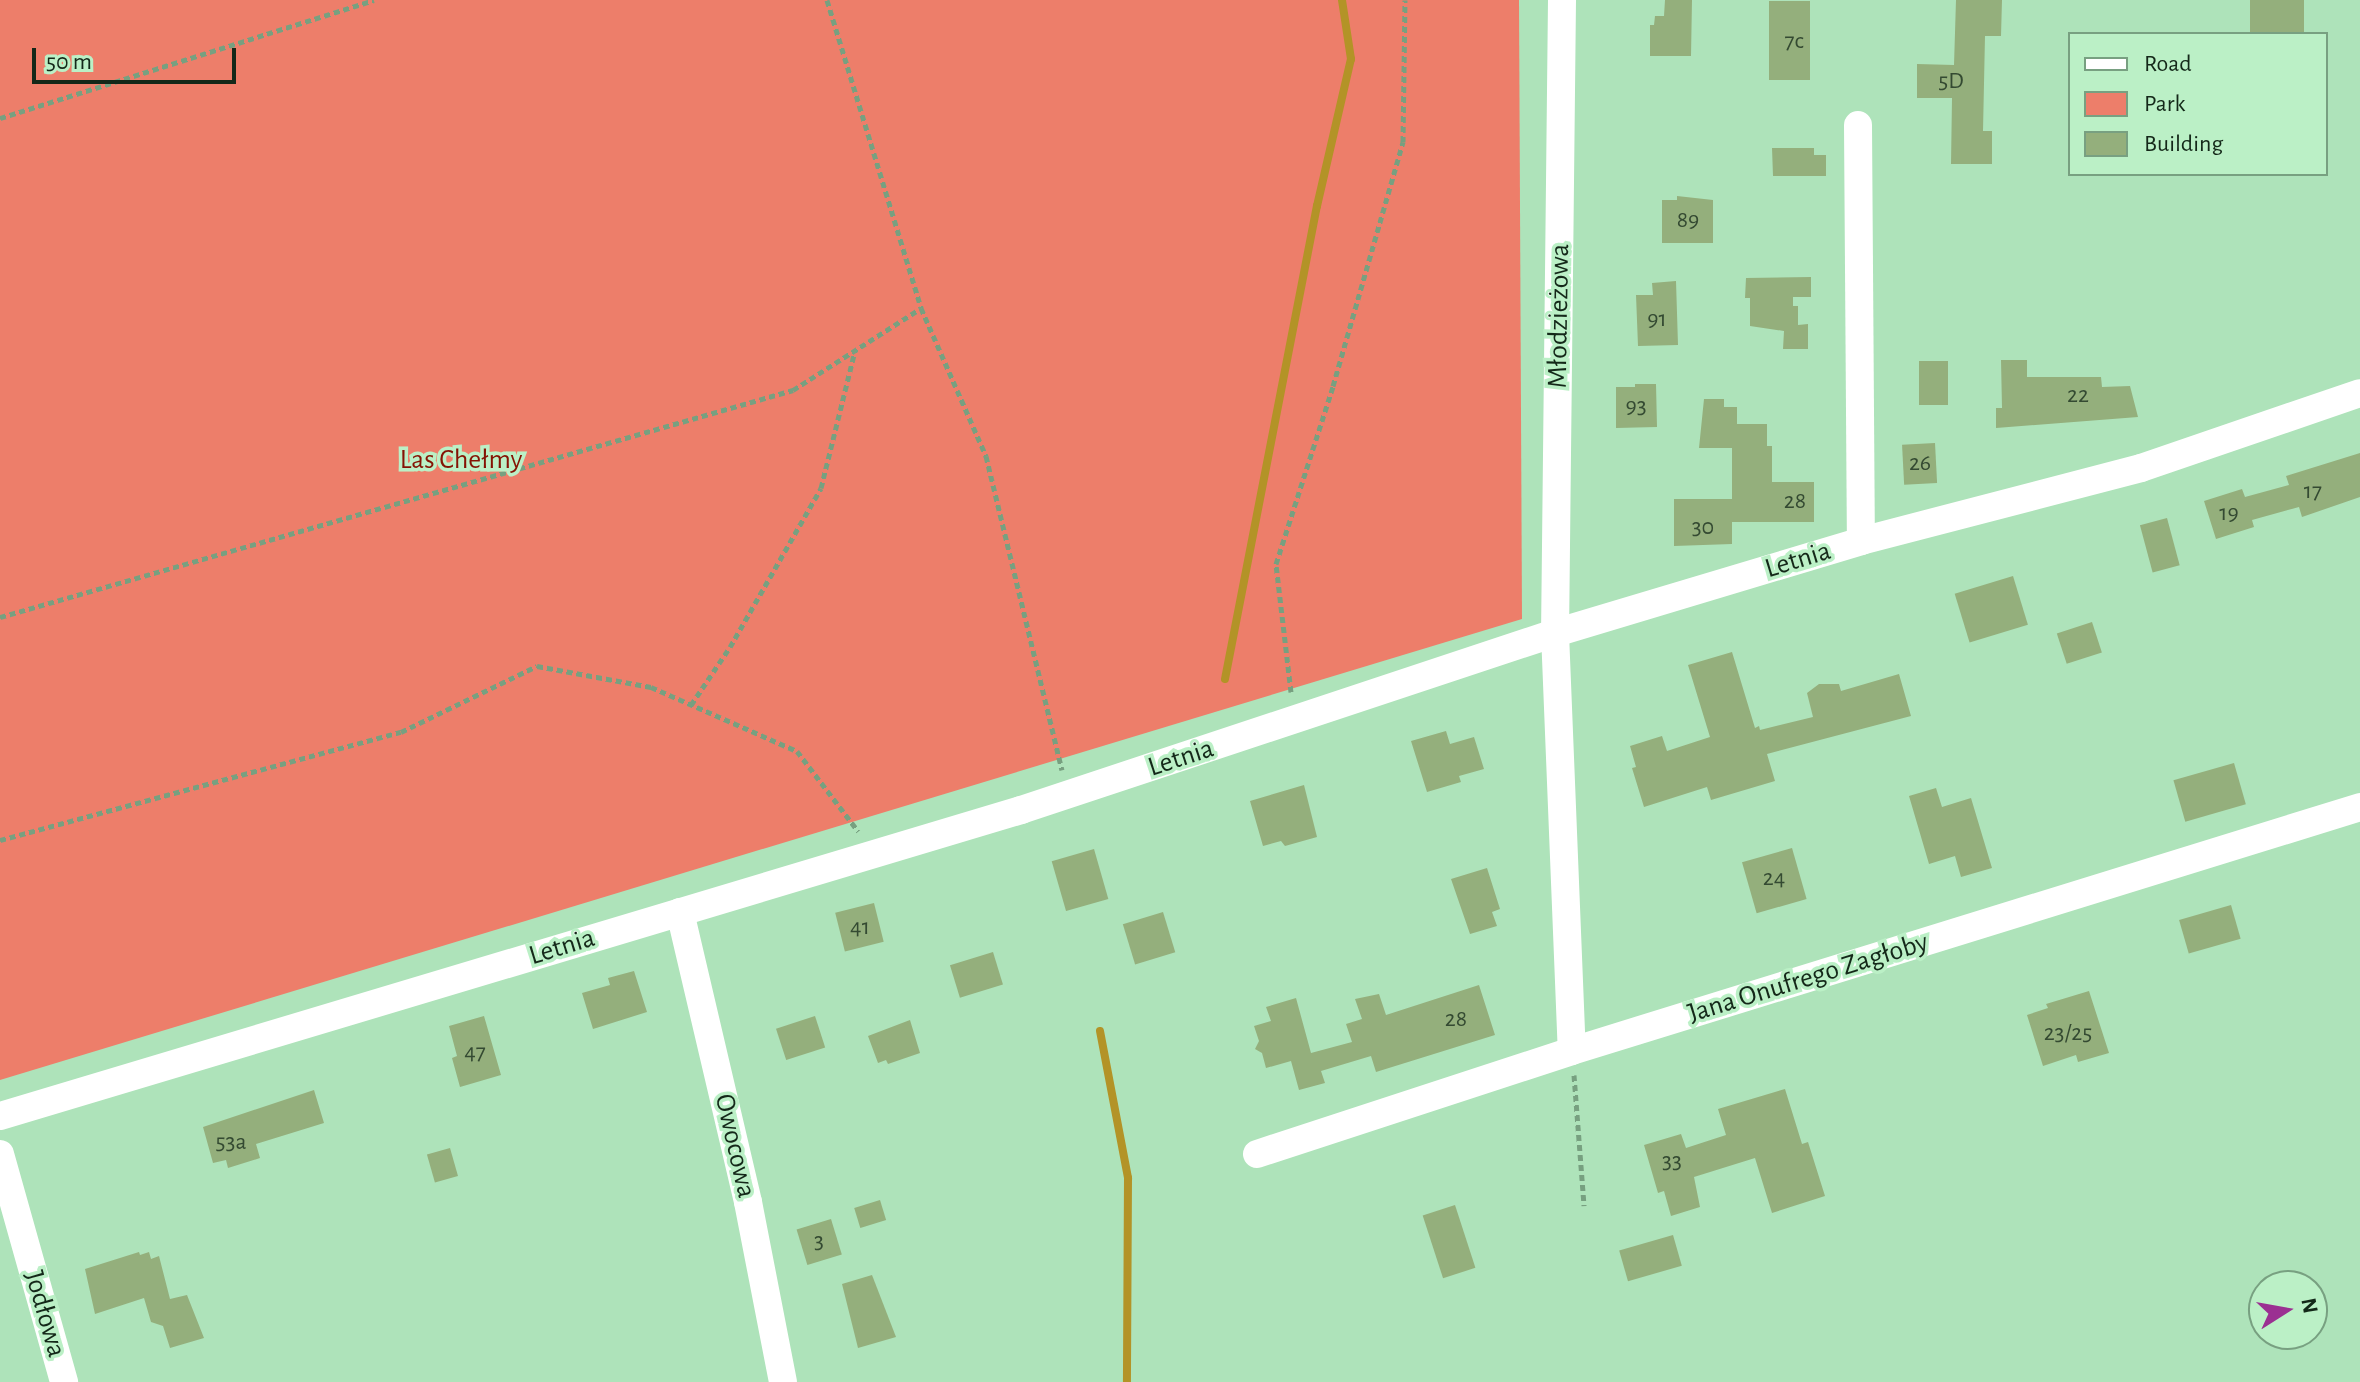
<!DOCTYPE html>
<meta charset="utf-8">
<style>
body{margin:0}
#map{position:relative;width:2360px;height:1382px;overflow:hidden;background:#aee3ba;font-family:"Alegreya Sans",sans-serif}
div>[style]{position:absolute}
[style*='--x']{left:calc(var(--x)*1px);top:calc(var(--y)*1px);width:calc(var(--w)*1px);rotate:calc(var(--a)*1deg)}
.green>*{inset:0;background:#ed7e6a}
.stream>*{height:8px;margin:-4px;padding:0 4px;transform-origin:4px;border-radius:4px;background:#b39327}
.building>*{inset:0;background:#94af7c;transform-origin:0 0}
.path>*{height:5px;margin-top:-2.5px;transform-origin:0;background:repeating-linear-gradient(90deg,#77a080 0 6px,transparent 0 10px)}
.minor>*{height:28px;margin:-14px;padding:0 14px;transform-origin:14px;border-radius:14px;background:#fff}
span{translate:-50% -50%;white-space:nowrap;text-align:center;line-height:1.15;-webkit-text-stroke:7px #bbf0c6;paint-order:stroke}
.number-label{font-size:24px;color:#344a32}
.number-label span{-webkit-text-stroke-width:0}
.street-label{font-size:28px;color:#142819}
.park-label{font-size:28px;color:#851304}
.legend{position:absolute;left:2068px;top:32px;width:260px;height:144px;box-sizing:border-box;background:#bbf0c6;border:2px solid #78a081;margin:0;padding:10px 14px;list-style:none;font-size:24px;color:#142819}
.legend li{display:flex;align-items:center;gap:16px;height:40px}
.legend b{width:40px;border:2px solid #78a081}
.north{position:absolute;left:2248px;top:1270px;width:80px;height:80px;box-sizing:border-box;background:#bbf0c6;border:2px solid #78a081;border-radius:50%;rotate:79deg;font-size:22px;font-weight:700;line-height:32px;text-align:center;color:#142819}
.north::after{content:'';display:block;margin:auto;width:28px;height:36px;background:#9b3092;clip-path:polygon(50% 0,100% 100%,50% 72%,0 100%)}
.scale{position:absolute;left:32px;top:48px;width:204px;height:36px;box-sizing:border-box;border:4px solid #142819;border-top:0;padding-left:10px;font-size:24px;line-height:28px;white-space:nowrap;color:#142819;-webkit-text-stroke:6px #bbf0c6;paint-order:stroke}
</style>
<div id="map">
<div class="green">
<div style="clip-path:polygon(0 0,1519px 0,1522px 619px,0 1080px)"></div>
</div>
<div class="stream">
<div style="--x:1225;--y:679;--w:482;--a:-79"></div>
<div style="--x:1317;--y:206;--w:151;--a:-77"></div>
<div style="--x:1351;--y:59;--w:60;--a:-98.7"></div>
<div style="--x:1100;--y:1031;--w:150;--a:79.2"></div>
<div style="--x:1128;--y:1178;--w:204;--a:90.3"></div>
</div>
<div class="building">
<div style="clip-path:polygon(1665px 0,1692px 0,1691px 56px,1650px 56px,1650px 25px,1654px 25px,1655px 16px,1664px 16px)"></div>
<div style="clip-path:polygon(1956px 0,2002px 0,2001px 36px,1985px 36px,1983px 131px,1992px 131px,1992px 164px,1951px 164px,1952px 98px,1917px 98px,1917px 64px,1954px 65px)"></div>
<div style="left:2250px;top:0;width:54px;height:33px"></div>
<div style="left:1769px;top:1px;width:41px;height:79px"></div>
<div style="clip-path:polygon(1772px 148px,1814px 148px,1814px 155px,1826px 155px,1826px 176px,1773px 176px)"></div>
<div style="clip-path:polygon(1677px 196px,1713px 200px,1713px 243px,1662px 243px,1662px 200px,1677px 200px)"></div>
<div style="clip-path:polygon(1811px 277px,1811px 297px,1793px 297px,1793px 306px,1798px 306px,1798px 325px,1808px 324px,1808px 349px,1783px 349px,1784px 331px,1750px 326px,1750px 298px,1745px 298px,1746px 278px)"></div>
<div style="clip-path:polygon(1676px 281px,1678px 345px,1638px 346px,1636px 295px,1653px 295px,1652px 283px)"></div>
<div style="clip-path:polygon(2001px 360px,2027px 360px,2027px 377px,2101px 377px,2102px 387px,2130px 386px,2138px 417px,1996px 428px,1996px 408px,2002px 408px)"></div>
<div style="left:1919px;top:361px;width:29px;height:44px"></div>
<div style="clip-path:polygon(1635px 384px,1656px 384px,1657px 427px,1616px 428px,1616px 387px,1635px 387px)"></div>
<div style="clip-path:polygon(1704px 399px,1724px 399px,1724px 407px,1737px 407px,1737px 424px,1767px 424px,1767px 446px,1772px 446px,1772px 482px,1814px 482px,1814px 522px,1732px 522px,1732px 544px,1674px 546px,1674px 499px,1732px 499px,1732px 448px,1699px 448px)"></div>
<div style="left:1935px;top:443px;width:40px;height:33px;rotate:87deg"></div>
<div style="clip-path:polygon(2360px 453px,2360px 497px,2302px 517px,2299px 507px,2252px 520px,2254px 527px,2216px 539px,2204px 501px,2242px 489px,2245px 497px,2289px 485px,2286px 476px)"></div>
<div style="left:2167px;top:518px;width:49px;height:28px;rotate:75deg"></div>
<div style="left:2013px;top:576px;width:51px;height:61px;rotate:73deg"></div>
<div style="left:2092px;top:622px;width:32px;height:37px;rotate:72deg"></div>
<div style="clip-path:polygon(1732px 652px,1755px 728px,1759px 726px,1760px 730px,1813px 717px,1807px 693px,1819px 684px,1839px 684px,1841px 691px,1899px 674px,1911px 716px,1767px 754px,1775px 781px,1711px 800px,1707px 787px,1644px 807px,1632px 768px,1636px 767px,1630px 746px,1662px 736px,1667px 751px,1710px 737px,1688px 665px)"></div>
<div style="clip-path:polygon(1446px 731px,1450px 744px,1474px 737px,1484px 769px,1459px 776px,1461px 782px,1427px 792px,1411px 741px)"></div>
<div style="left:2234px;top:763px;width:43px;height:63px;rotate:74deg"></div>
<div style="clip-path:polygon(1304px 785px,1317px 837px,1285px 846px,1281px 841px,1263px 846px,1250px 801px)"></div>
<div style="clip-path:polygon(1936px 788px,1942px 807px,1971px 798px,1992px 868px,1961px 877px,1955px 856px,1929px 864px,1909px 796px)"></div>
<div style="left:1792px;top:848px;width:53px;height:52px;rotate:74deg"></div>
<div style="left:1094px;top:849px;width:52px;height:44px;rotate:74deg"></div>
<div style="clip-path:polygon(1487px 868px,1500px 909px,1492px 912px,1497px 926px,1470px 934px,1451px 879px)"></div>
<div style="left:874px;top:903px;width:40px;height:40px;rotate:76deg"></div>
<div style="left:2231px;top:905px;width:35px;height:54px;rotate:74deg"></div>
<div style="left:1163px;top:912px;width:42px;height:42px;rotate:73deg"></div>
<div style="left:993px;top:952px;width:34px;height:45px;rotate:73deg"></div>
<div style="clip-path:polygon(634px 971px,647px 1012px,593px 1029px,582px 993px,610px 985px,608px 978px)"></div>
<div style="clip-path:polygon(1479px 985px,1495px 1035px,1376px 1072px,1371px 1056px,1321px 1071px,1325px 1083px,1299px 1090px,1291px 1061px,1266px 1068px,1262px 1053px,1255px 1049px,1259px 1041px,1254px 1026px,1271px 1021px,1266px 1007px,1296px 998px,1311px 1053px,1352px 1042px,1346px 1024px,1362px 1019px,1355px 999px,1379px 994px,1386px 1015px)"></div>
<div style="clip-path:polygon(2089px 991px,2109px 1053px,2078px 1062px,2076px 1055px,2043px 1066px,2027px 1015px,2048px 1008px,2046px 1004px)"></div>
<div style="clip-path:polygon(484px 1016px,501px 1075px,460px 1087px,452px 1058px,457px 1056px,449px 1026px)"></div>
<div style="left:815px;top:1016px;width:33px;height:41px;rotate:72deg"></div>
<div style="clip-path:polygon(910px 1020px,920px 1053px,888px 1064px,886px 1060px,878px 1063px,868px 1036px)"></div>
<div style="clip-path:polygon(1785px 1089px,1802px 1144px,1808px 1142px,1825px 1196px,1772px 1213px,1755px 1158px,1694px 1177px,1700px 1207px,1671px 1216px,1664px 1191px,1658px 1193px,1644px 1145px,1681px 1134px,1686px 1148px,1726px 1135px,1718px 1109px)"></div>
<div style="clip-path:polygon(314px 1090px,324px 1123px,256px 1144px,260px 1158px,228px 1168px,226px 1160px,213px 1163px,203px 1127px)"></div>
<div style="left:450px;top:1148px;width:29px;height:24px;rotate:74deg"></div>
<div style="left:880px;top:1200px;width:21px;height:27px;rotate:73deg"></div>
<div style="left:1455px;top:1205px;width:66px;height:34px;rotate:72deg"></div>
<div style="left:831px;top:1219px;width:37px;height:36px;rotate:73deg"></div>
<div style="left:1673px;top:1235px;width:32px;height:56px;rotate:74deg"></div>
<div style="clip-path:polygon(139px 1252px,140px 1255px,149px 1252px,151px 1259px,159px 1256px,170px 1299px,187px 1295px,204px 1338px,170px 1348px,163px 1326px,151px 1322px,144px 1298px,95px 1314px,85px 1269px)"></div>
<div style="clip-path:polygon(872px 1275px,896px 1337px,858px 1348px,842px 1284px)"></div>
</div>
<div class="path">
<div style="--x:827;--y:0;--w:322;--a:73"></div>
<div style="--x:921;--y:308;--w:162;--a:66.3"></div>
<div style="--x:986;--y:456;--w:323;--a:76.4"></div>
<div style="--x:0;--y:118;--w:392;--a:-17.5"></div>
<div style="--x:0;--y:617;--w:825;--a:-15.97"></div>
<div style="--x:793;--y:390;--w:152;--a:-32.6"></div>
<div style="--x:1291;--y:692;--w:129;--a:-96.7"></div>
<div style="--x:1276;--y:564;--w:187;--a:-72.2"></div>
<div style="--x:1333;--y:386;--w:254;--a:-74"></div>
<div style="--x:1403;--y:142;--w:142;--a:-89.2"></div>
<div style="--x:691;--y:705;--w:70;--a:-56.1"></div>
<div style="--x:730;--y:647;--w:183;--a:-60.2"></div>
<div style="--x:821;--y:488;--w:141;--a:-76.1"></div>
<div style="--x:0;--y:840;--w:415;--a:-15.1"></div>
<div style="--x:401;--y:732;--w:151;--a:-25.9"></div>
<div style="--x:537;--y:666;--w:116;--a:10.4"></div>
<div style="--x:651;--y:687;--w:159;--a:23.7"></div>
<div style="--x:797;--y:751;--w:101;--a:52.7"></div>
<div style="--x:1574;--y:1075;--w:131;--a:85.6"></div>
</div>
<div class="minor">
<div style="--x:1562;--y:0;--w:633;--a:90.63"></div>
<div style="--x:1555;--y:633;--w:418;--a:87.7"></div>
<div style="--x:1858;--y:125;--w:416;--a:89.6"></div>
<div style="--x:680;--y:912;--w:298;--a:76.8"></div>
<div style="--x:748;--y:1202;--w:183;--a:79"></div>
<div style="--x:0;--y:1116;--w:1066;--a:-16.68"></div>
<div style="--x:1021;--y:810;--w:563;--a:-18.34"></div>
<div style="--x:1555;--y:633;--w:320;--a:-16.7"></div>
<div style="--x:1861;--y:541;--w:289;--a:-14.6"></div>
<div style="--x:2141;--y:468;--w:231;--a:-18.9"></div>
<div style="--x:0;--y:1154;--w:237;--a:74.3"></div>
<div style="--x:1257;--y:1154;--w:331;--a:-18.1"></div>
<div style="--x:1572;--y:1051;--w:825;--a:-17.2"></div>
</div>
<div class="number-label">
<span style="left:1794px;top:42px">7c</span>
<span style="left:1951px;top:82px">5D</span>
<span style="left:1688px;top:221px">89</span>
<span style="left:1657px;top:320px">91</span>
<span style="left:2078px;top:396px">22</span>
<span style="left:1636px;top:407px">93</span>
<span style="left:1920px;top:464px">26</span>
<span style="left:2313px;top:492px">17</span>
<span style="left:1795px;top:502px">28</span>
<span style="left:2229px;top:514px">19</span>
<span style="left:1703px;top:528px">30</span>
<span style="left:1774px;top:879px">24</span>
<span style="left:860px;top:928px">41</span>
<span style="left:1456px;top:1020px">28</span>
<span style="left:2068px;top:1034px">23/25</span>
<span style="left:475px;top:1053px">47</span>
<span style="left:231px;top:1143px">53a</span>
<span style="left:1672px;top:1162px">33</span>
<span style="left:819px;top:1242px">3</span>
</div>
<div class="street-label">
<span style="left:1559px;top:316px;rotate:-89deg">Młodzieżowa</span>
<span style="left:1798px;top:560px;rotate:-17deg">Letnia</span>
<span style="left:1181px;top:758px;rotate:-18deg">Letnia</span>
<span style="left:562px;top:947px;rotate:-17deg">Letnia</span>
<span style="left:1808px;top:978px;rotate:-17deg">Jana Onufrego Zagłoby</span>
<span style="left:735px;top:1146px;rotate:77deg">Owocowa</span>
<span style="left:45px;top:1314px;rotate:74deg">Jodłowa</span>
</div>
<div class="park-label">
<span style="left:461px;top:460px">Las Chełmy</span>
</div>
<ul class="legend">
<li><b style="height:10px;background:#fff"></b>Road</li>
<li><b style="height:22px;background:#ed7e6a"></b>Park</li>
<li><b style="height:22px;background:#94af7c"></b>Building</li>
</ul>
<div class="north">N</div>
<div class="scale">50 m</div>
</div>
